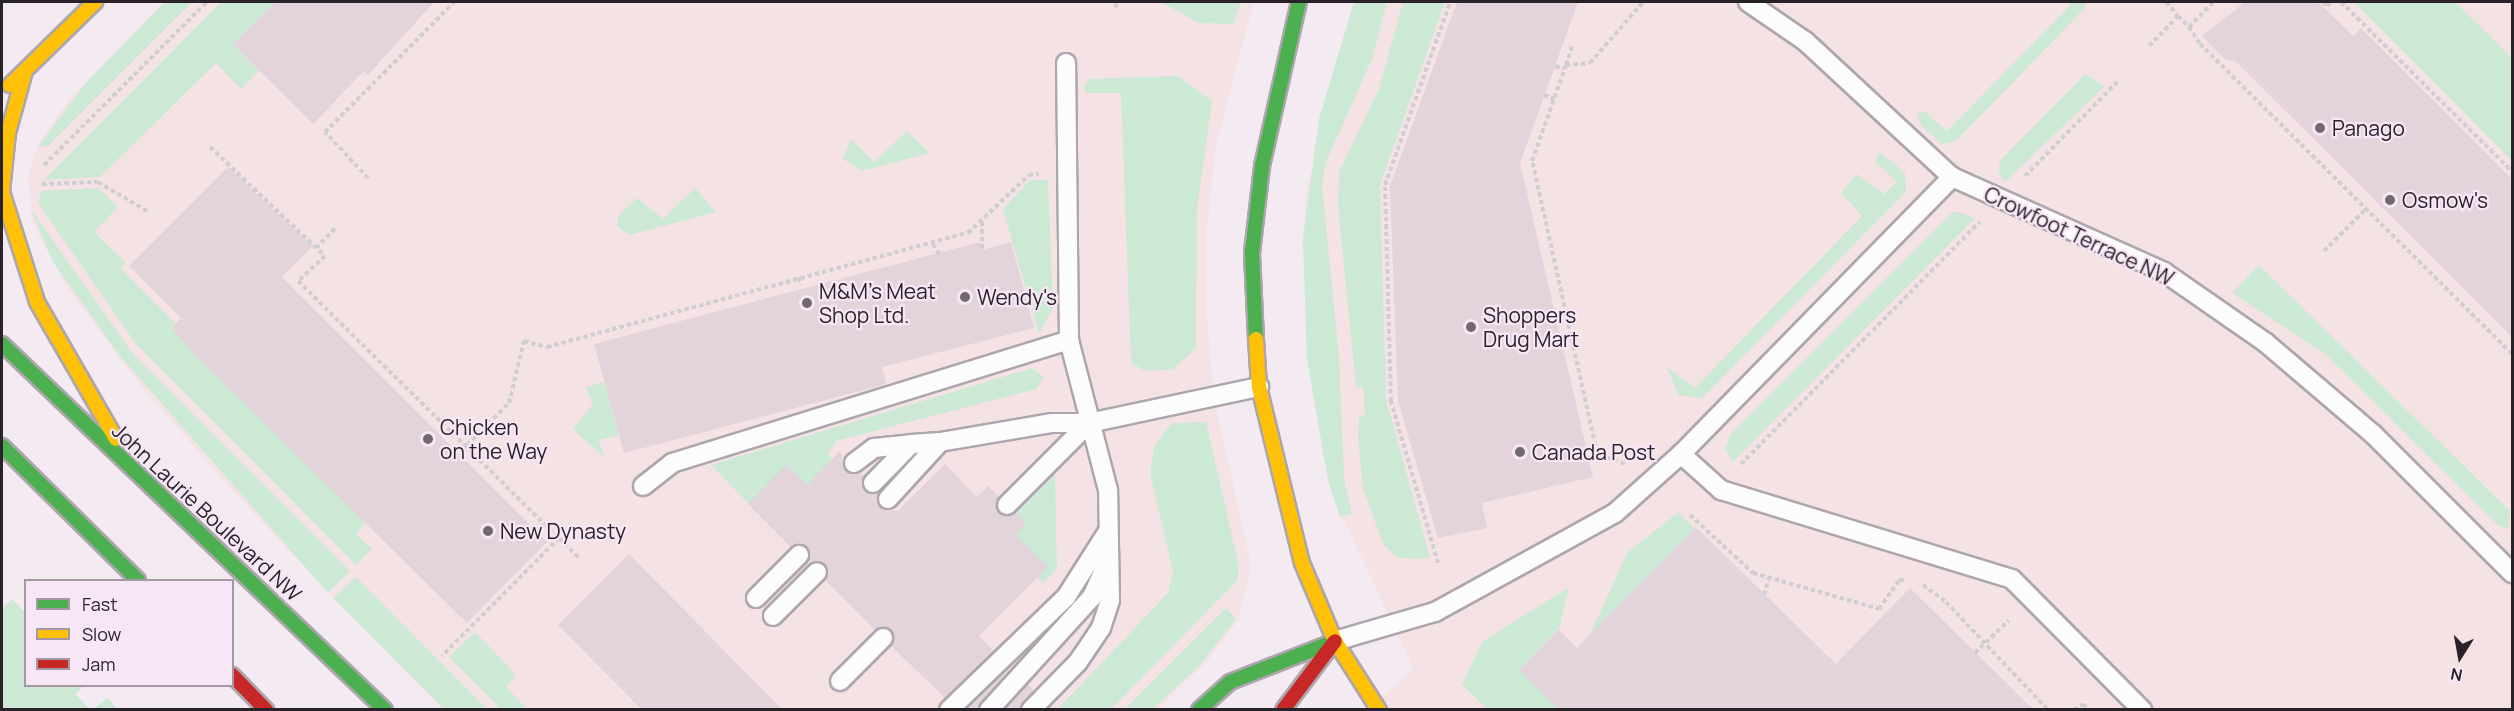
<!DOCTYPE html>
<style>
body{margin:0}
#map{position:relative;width:2514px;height:711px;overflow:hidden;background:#f3eaf2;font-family:Manrope,sans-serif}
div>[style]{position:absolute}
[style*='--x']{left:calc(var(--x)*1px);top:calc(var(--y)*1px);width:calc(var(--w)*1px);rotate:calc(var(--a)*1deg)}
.commercial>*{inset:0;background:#f5e2e4}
.green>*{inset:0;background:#cce9d5}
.building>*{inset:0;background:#e3d3da}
.path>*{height:4px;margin-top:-2px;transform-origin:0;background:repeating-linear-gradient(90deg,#d1ced1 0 4.5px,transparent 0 7.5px)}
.roads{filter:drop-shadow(2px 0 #ada6ac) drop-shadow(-2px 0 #ada6ac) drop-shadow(0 2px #ada6ac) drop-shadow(0 -2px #ada6ac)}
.lane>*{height:18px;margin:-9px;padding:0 9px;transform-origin:9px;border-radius:9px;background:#fdfcfd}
.fast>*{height:14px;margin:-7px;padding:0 7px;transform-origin:7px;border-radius:7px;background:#4caf50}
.slow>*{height:14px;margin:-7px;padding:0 7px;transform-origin:7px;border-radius:7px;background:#ffc107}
.jam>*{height:14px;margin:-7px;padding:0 7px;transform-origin:7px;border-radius:7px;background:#c62828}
.dots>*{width:16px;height:16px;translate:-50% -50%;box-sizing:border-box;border:3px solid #f7e6f5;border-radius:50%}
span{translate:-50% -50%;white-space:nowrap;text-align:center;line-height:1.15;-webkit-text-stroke:4.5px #f7e6f5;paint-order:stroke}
.poi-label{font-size:21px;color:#292329}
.left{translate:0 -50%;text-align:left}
.street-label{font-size:21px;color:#292329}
.frame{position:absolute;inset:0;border:3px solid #292329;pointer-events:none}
.legend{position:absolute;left:24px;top:579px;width:210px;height:108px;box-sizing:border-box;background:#f7e6f5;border:2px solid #a598a3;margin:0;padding:8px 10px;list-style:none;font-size:18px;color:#292329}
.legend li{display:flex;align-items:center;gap:12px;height:30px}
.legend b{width:30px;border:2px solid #a598a3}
.north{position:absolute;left:2430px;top:627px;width:60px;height:60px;-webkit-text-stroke:4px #f7e6f5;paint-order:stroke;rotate:191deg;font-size:16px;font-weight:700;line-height:24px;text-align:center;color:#292329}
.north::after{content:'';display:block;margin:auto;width:21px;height:27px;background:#292329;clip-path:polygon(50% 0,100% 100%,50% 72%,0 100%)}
</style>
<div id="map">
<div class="commercial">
<div style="clip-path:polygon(163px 2px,1254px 2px,1216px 144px,1207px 228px,1207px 315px,1214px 398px,1251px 565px,1239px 619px,1210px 658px,1158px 709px,442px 709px,236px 495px,144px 390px,69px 290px,33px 224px,28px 175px,40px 141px,68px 101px)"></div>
<div style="clip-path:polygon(1379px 2px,2512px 2px,2512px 709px,1371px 709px,1413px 668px,1331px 492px,1306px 351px,1305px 194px,1351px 39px)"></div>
</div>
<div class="green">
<div style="clip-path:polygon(165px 2px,192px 2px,49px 145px,38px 147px,85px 84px)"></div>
<div style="clip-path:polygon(221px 2px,276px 2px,233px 44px,259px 71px,241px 89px,216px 63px,100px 177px,44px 180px)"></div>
<div style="clip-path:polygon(1161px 2px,1241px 2px,1233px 24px,1199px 23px)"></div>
<div style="clip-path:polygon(1354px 2px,1387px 2px,1372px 59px,1326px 162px,1322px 185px,1339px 357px,1344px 478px,1352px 514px,1340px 517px,1328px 480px,1307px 359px,1303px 238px,1319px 119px)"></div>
<div style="clip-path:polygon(1403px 2px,1445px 2px,1380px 185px,1386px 399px,1430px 558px,1417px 559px,1399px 558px,1384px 546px,1363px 489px,1358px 438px,1359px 417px,1365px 415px,1363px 387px,1356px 387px,1338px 206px,1339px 172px,1379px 89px)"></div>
<div style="clip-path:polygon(2067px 2px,2085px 2px,2086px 7px,1956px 141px,1942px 144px,1921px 125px,1917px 114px,1924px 111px,1947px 131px,2070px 6px)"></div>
<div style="clip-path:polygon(2354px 2px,2455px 2px,2512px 58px,2512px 161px)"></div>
<div style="clip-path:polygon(2085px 74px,2105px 86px,2005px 182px,1998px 173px,2000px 161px)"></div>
<div style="clip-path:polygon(1178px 76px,1212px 101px,1197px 211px,1196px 348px,1173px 369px,1144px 371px,1131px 362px,1121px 93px,1085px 93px,1085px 84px,1089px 79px)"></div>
<div style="clip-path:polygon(907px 131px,930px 153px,862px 171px,843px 159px,851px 139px,874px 162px)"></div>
<div style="clip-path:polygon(1880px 152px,1905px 173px,1906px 192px,1702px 398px,1678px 395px,1667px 367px,1695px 388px,1862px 216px,1841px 193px,1857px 174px,1884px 194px,1897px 182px,1875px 161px)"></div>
<div style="clip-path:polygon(1030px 180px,1048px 180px,1053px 308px,1039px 334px,1003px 209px)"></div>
<div style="clip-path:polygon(98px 188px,118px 207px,94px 232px,126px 263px,121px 269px,176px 324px,172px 328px,197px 356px,366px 523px,356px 534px,372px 549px,356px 565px,136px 344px,38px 203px,41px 191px)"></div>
<div style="clip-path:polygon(695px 188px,716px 212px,630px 235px,617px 227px,618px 216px,637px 198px,663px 219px)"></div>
<div style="clip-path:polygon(30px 208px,133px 354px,350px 571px,328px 593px,120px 356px,53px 262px)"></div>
<div style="clip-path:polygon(1954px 211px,1975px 218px,1733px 462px,1725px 449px,1730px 435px)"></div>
<div style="clip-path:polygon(2259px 265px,2510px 511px,2508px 529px,2499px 526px,2325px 354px,2232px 293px)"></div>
<div style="clip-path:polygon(1032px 368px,1044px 377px,1036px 389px,836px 441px,828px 454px,833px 459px,807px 485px,749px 504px,711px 465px)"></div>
<div style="clip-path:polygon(604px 382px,619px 435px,599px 440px,604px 457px,573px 429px,593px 404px,586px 387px)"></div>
<div style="clip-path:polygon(1206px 422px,1239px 567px,1237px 581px,1111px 709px,1058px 709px,1168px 593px,1173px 572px,1150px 473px,1155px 444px,1172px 423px)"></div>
<div style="clip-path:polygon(1055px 475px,1057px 569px,1042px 584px,1015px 534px,1025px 523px,1015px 513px)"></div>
<div style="clip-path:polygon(1679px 512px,1695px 529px,1589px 636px,1628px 552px)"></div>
<div style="clip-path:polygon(356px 577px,487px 709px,444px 709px,333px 598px)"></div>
<div style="clip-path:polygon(1569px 587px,1559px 629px,1519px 670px,1559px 709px,1488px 709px,1462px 685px,1482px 642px)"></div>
<div style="clip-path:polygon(12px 599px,25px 613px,26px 686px,84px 686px,75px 694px,89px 709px,2px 709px,2px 609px)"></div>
<div style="clip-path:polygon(1226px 608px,1236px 619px,1200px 665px,1153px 709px,1125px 709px)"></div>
<div style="clip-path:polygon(475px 632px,511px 669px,515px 677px,506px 687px,527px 709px,501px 709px,449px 657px)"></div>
<div style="clip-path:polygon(107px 698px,118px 709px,94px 709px)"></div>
</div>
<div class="building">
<div style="clip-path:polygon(276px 2px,434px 2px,368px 75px,364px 71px,313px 124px,233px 44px)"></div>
<div style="clip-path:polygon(1457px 2px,1578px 2px,1520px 163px,1593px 477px,1482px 503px,1487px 528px,1438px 538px,1398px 401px,1390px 186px)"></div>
<div style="clip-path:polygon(2245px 2px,2318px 2px,2353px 36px,2361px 28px,2512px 179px,2512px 337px,2235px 61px,2226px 60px,2202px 36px)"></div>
<div style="clip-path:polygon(228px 167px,313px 246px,282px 277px,547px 542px,467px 623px,196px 356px,172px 328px,181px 318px,129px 266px)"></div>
<div style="clip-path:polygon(980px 242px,982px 250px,1011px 242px,1034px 328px,882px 367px,886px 384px,624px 453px,594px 344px)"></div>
<div style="clip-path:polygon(840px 451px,845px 470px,865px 475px,862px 487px,870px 494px,879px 492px,877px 502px,885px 510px,898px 511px,945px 464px,977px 497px,988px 486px,999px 497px,1000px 513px,1015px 513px,1026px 523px,1015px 534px,1048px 567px,979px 636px,994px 651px,945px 698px,891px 646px,890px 630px,875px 630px,825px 580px,824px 564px,809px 564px,806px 547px,791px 547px,748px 504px,786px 465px,807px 485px)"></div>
<div style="clip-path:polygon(1696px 527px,1836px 664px,1910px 588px,2034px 710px,1559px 710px,1519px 670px,1559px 629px,1577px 648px)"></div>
<div style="clip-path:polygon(629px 554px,783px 710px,642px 710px,558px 625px)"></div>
<div style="clip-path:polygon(1010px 667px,978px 710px,966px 710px)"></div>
<div style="clip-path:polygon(1028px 684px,1034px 691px,1020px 710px,1005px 710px)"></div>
</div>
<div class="path">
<div style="--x:2166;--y:2;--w:18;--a:49"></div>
<div style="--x:2323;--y:2;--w:6;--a:45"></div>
<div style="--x:2327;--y:6;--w:6;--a:-45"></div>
<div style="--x:2341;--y:2;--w:240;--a:44.7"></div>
<div style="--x:1114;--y:7;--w:9;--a:-36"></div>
<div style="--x:2189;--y:27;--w:20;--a:57"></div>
<div style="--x:2200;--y:44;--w:440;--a:44.8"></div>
<div style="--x:2149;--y:46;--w:42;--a:-46"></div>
<div style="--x:2178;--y:16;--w:16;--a:45"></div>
<div style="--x:2189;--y:27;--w:35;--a:-46"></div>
<div style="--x:1566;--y:65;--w:20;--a:-72"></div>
<div style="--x:1555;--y:66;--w:9;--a:18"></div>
<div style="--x:1544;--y:95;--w:11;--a:22"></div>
<div style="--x:210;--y:147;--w:158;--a:43.5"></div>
<div style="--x:325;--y:256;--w:37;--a:137"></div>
<div style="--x:298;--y:281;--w:366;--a:44.6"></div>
<div style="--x:559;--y:538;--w:166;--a:134.8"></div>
<div style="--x:44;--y:165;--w:231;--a:-45"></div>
<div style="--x:2025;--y:176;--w:134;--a:-45.6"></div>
<div style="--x:368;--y:178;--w:63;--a:-133.1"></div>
<div style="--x:325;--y:132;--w:183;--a:-45.2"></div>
<div style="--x:42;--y:184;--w:56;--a:-2"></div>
<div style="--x:98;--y:182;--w:57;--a:30.6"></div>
<div style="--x:933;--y:244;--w:15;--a:58"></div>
<div style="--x:316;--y:248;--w:30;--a:-46"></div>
<div style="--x:982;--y:249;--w:28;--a:-90"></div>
<div style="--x:2324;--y:251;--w:59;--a:-45"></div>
<div style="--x:799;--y:277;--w:8;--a:76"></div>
<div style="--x:467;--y:445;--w:59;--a:-45"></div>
<div style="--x:509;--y:403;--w:64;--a:-76.4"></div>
<div style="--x:524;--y:341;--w:24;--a:15"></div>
<div style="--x:547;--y:347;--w:436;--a:-15.2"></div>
<div style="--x:968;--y:233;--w:84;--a:-43.6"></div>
<div style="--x:1029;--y:175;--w:10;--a:-6"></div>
<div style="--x:1625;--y:464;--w:30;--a:-159"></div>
<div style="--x:1597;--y:453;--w:299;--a:-102.5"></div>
<div style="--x:1532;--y:161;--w:102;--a:-70.5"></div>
<div style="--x:1566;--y:65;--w:24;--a:-5"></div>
<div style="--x:1590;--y:63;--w:81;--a:-49"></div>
<div style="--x:1741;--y:464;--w:340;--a:-45.4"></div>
<div style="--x:1690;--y:515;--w:86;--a:42.6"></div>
<div style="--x:1753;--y:573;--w:131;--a:15.9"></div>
<div style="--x:1879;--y:609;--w:35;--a:-55"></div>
<div style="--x:1899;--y:580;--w:7;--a:0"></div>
<div style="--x:559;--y:538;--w:27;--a:45"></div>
<div style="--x:1438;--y:563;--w:169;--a:-106.2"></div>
<div style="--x:1391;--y:401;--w:216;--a:-91.6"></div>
<div style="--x:1385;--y:185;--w:194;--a:-70.4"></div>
<div style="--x:1923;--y:585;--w:29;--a:36"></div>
<div style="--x:1946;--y:602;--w:149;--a:46.6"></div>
<div style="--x:1764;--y:595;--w:18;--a:-74"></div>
<div style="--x:1975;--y:653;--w:47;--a:-44.1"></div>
<div style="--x:2074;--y:710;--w:11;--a:-34"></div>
<div style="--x:2083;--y:704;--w:8;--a:45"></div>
</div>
<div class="roads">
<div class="lane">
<div style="--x:1748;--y:2;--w:69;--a:34.4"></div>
<div style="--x:1805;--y:41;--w:200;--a:42.8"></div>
<div style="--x:1952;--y:177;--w:232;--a:24.1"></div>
<div style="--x:2164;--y:272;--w:124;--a:34.8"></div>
<div style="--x:2266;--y:343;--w:140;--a:40.4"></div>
<div style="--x:2373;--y:434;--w:197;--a:45"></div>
<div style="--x:1681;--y:454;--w:54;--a:42"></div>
<div style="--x:1721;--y:490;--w:304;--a:17"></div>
<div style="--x:2012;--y:579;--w:185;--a:45.2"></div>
<div style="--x:854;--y:463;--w:25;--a:-37"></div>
<div style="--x:874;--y:448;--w:37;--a:-6"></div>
<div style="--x:873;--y:483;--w:54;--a:-45.7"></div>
<div style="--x:911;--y:444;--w:29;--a:-4"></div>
<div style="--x:643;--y:486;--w:37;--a:-38"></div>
<div style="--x:672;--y:463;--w:416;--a:-17.2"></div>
<div style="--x:888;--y:499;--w:77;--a:-47.6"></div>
<div style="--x:940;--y:442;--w:114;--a:-9.6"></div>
<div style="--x:1052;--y:423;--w:37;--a:0"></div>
<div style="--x:1089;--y:423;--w:174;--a:-12"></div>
<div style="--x:1007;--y:505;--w:116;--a:-45"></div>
<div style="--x:756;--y:598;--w:61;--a:-45"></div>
<div style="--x:773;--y:616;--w:62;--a:-45"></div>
<div style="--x:1335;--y:641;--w:104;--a:-16.2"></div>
<div style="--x:1435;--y:612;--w:205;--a:-28.8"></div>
<div style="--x:1615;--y:513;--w:89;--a:-41.8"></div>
<div style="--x:1681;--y:454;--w:388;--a:-45.6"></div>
<div style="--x:840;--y:681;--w:61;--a:-45"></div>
<div style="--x:949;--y:710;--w:163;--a:-44"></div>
<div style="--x:1066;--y:597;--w:76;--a:-57.4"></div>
<div style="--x:989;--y:710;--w:153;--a:-47.7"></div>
<div style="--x:1092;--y:597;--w:35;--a:-66"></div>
<div style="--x:1031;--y:710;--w:67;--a:-45.6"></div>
<div style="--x:1078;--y:662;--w:41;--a:-55.9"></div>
<div style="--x:1101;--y:628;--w:29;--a:-72"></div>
<div style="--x:1110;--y:600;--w:110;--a:-91"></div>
<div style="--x:1108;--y:490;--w:155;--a:-104.6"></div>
<div style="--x:1069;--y:340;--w:277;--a:-90.6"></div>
</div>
<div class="fast">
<div style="--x:1256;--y:339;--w:86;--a:-92.7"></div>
<div style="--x:1252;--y:253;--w:88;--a:-83.4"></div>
<div style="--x:1262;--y:166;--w:168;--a:-77.3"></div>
<div style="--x:2;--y:344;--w:530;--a:43.7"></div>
<div style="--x:2;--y:446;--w:191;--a:44.6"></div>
<div style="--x:1199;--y:710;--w:42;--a:-42.1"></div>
<div style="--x:1230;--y:682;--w:113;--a:-21.3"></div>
</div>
<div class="slow">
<div style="--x:25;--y:71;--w:64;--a:105.3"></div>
<div style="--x:8;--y:133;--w:59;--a:95.8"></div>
<div style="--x:2;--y:192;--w:115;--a:72.3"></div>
<div style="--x:37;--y:302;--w:158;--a:60"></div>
<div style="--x:10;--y:85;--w:119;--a:-44.3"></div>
<div style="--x:1256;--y:339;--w:48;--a:86.4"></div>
<div style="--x:1259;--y:387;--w:181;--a:76.3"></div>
<div style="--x:1302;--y:563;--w:85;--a:67.1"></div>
<div style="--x:1335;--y:641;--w:82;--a:57.5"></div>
</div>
<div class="jam">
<div style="--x:232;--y:675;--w:49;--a:45.8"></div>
<div style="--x:1283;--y:710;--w:86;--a:-53"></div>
</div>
</div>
<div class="dots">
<div style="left:2320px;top:128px;background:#70696f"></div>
<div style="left:2390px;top:200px;background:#70696f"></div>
<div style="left:965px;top:297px;background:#70696f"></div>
<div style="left:807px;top:303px;background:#70696f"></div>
<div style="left:1471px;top:327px;background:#70696f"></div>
<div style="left:428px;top:439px;background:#70696f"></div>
<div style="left:1520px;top:452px;background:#70696f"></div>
<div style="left:488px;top:531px;background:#70696f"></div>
</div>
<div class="poi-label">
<span class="left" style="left:2332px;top:128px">Panago</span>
<span class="left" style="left:2402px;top:200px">Osmow's</span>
<span class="left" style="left:819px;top:303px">M&amp;M's Meat<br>Shop Ltd.</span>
<span class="left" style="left:977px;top:297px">Wendy's</span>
<span class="left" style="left:1483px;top:327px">Shoppers<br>Drug Mart</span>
<span class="left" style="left:440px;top:439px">Chicken<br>on the Way</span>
<span class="left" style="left:1532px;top:452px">Canada Post</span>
<span class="left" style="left:500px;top:531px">New Dynasty</span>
</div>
<div class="street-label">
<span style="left:2079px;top:236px;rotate:25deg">Crowfoot Terrace NW</span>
<span style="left:207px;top:512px;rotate:43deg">John Laurie Boulevard NW</span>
</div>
<div class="frame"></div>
<ul class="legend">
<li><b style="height:8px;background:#4caf50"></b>Fast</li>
<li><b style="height:8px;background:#ffc107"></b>Slow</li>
<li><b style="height:8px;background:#c62828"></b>Jam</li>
</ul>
<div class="north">N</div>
</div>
